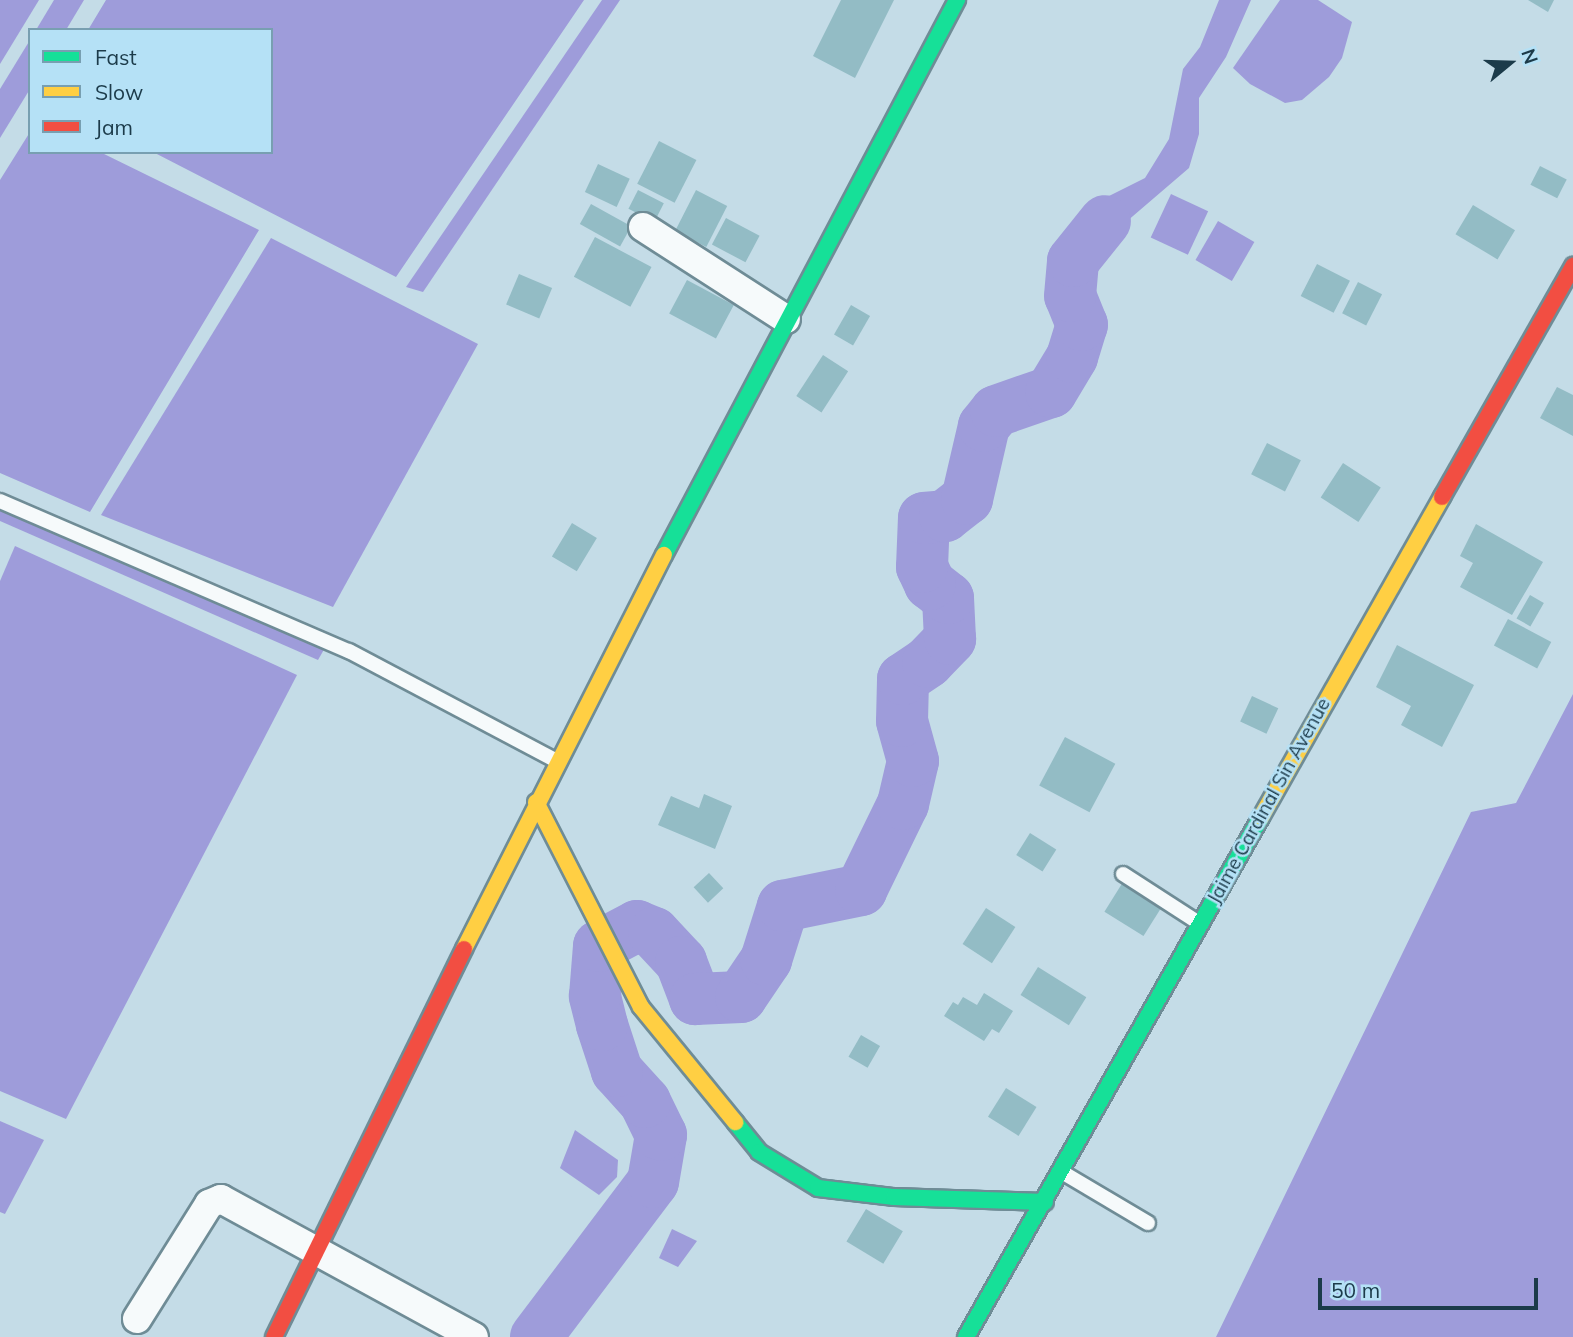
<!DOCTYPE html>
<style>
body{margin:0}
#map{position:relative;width:1573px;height:1337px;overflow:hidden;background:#c4dce7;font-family:Mulish,sans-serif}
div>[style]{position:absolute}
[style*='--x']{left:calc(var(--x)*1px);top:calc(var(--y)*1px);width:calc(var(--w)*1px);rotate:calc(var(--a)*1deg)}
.water>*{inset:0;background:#9e9cda;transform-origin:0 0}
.river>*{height:52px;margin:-26px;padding:0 26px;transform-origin:26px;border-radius:26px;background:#9e9cda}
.building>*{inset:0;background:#93bcc5;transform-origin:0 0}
.roads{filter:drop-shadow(2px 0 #6f8c96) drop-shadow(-2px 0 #6f8c96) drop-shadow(0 2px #6f8c96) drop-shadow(0 -2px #6f8c96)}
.lane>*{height:14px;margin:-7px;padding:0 7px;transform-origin:7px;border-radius:7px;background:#f6fafb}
.street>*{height:28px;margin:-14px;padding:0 14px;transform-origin:14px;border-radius:14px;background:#f6fafb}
.fast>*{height:16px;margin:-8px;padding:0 8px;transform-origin:8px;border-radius:8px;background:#16e098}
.slow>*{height:16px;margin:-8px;padding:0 8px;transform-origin:8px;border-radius:8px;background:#ffcf43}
.jam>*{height:16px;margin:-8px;padding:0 8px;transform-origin:8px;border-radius:8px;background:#f24e42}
span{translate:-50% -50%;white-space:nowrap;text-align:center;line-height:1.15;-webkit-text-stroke:5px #b5e1f6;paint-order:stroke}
.street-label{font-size:19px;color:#1c3b4a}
.legend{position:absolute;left:28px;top:28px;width:245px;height:126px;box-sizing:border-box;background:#b5e1f6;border:2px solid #789fb1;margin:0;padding:9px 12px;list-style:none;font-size:21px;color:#1c3b4a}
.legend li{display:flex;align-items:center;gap:14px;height:35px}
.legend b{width:35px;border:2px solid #789fb1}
.north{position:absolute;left:1475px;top:28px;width:70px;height:70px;-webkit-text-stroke:5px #b5e1f6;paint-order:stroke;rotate:71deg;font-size:19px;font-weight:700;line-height:28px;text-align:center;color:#1c3b4a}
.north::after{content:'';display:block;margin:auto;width:24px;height:32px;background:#1c3b4a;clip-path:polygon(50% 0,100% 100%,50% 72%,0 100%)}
.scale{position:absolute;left:1318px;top:1278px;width:220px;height:32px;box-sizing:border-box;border:4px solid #1c3b4a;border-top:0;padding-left:9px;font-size:21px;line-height:24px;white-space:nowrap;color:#1c3b4a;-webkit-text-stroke:5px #b5e1f6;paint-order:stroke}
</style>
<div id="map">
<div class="water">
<div style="clip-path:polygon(0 0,39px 0,0 64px)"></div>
<div style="clip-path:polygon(54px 0,84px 0,66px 30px,36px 30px)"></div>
<div style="clip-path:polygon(106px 0,584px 0,396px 277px,153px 152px,271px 152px,271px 30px,88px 30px)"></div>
<div style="clip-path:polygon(602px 0,620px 0,423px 292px,406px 287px)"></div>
<div style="clip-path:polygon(1219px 0,1251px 0,1226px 57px,1199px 98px,1199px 134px,1189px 168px,1091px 252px,1071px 281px,1066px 314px,1058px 279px,1062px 249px,1088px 224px,1103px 199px,1145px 178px,1169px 139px,1183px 69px,1200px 47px)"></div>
<div style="clip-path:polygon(1280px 0,1318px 0,1352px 22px,1342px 58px,1329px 77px,1302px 100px,1285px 103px,1250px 84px,1233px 68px)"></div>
<div style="clip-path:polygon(30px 40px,30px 89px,0 138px,0 89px)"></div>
<div style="clip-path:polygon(30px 132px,30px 152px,100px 152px,259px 230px,90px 512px,0 473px,0 180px)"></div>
<div style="left:1171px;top:194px;width:41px;height:48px;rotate:25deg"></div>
<div style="left:1218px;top:221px;width:42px;height:45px;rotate:30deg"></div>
<div style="clip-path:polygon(271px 238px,478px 344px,333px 607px,101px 515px)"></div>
<div style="clip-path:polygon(0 508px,326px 646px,318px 660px,0 521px)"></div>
<div style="clip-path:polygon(15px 546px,297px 675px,66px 1119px,0 1091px,0 581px)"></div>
<div style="clip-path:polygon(1573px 694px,1573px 1337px,1216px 1337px,1471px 812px,1516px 803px)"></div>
<div style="clip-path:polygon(0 1121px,44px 1140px,5px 1214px,0 1212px)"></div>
<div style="clip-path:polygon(575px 1130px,618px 1160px,617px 1177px,599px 1195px,560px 1168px)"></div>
<div style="clip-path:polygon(672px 1229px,697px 1241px,678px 1267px,659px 1258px)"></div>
</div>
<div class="river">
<div style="--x:536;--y:1337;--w:194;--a:-53"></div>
<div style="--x:653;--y:1182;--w:48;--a:-80.3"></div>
<div style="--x:661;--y:1135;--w:37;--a:-116"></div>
<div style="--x:645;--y:1102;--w:42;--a:-132.1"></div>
<div style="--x:617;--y:1071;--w:48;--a:-108.1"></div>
<div style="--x:602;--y:1025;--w:30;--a:-104"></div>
<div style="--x:595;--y:996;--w:50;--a:-85.4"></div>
<div style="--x:599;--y:946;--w:43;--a:-27.8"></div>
<div style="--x:637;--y:926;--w:18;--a:22"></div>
<div style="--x:654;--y:933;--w:40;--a:47"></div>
<div style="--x:681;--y:962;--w:40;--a:69"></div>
<div style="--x:695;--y:999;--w:46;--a:-2.5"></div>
<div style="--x:741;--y:997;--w:45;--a:-56"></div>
<div style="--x:766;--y:960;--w:57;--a:-72.5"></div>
<div style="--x:783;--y:906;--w:80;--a:-11.6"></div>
<div style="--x:861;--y:890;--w:96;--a:-64"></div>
<div style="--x:903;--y:804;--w:44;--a:-76.9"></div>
<div style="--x:913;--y:761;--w:41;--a:-105.4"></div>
<div style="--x:902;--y:721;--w:42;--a:-88.6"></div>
<div style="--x:903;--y:679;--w:30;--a:-34"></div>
<div style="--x:928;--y:662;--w:32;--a:-46"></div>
<div style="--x:950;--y:639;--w:41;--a:-92.8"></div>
<div style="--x:948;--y:598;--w:23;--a:-142"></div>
<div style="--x:930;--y:584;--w:19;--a:-115"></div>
<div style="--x:922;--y:567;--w:49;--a:-87.7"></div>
<div style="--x:924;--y:518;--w:21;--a:-5"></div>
<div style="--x:945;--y:516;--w:28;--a:-38"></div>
<div style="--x:967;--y:499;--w:75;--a:-76.9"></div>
<div style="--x:984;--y:426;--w:19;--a:-51"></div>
<div style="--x:996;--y:411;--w:58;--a:-19.1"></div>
<div style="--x:1051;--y:392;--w:41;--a:-59"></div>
<div style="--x:1072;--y:357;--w:34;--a:-73"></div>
<div style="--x:1082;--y:325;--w:31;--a:-112"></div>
<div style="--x:1070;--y:296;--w:35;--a:-85"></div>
<div style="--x:1073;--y:261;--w:51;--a:-51.3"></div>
</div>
<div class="building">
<div style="clip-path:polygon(841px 0,894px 0,855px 78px,813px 56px)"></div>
<div style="clip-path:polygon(1528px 0,1554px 0,1548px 12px)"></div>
<div style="left:659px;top:141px;width:42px;height:48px;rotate:27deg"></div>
<div style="left:598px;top:164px;width:35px;height:31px;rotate:25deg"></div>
<div style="left:1540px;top:166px;width:30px;height:21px;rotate:27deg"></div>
<div style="left:638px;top:190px;width:29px;height:21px;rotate:27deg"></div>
<div style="left:696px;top:190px;width:35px;height:46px;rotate:27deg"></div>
<div style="left:591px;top:204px;width:46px;height:23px;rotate:29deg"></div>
<div style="left:1473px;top:205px;width:49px;height:34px;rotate:31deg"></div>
<div style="left:726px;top:218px;width:38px;height:30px;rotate:28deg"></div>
<div style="left:595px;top:237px;width:64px;height:45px;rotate:28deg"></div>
<div style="left:1317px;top:264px;width:37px;height:36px;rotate:27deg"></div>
<div style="left:519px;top:274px;width:36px;height:33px;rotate:23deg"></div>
<div style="left:687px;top:280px;width:53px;height:38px;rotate:28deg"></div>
<div style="left:1358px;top:282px;width:27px;height:35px;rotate:27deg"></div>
<div style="left:851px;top:305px;width:22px;height:34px;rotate:30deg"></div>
<div style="left:823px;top:355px;width:30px;height:49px;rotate:33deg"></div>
<div style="clip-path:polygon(1557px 387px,1573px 395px,1573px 436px,1540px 418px)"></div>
<div style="left:1267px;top:443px;width:38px;height:35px;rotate:27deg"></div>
<div style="left:1343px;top:463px;width:45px;height:41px;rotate:33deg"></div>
<div style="left:572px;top:523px;width:29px;height:39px;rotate:31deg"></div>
<div style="clip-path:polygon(1476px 524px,1543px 562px,1512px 615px,1460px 587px,1473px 563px,1460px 556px)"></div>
<div style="left:1530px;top:595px;width:16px;height:27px;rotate:30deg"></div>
<div style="left:1508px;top:619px;width:49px;height:30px;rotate:28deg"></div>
<div style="clip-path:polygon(1397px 645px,1474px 685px,1442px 747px,1401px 725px,1411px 706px,1376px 687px)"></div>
<div style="left:1252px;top:696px;width:29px;height:28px;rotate:25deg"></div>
<div style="left:1065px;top:737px;width:57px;height:55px;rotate:28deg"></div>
<div style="clip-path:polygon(704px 794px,732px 806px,715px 849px,658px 825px,671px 796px,699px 808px)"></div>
<div style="left:1030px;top:833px;width:31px;height:26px;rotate:32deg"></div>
<div style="left:709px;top:873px;width:21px;height:21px;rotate:47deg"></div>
<div style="left:1123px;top:882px;width:46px;height:35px;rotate:32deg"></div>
<div style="left:986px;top:908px;width:35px;height:43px;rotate:33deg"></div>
<div style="left:1038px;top:967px;width:57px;height:33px;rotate:32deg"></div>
<div style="clip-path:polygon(984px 993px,1013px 1011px,999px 1033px,992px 1029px,984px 1041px,944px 1016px,953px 1002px,958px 1005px,963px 997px,977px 1005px)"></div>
<div style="left:861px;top:1035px;width:22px;height:25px;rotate:30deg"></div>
<div style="left:1006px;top:1088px;width:36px;height:34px;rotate:32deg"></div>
<div style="left:866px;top:1209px;width:43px;height:38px;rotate:31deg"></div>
</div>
<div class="roads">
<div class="lane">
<div style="--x:0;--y:501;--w:380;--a:23.3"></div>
<div style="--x:349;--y:651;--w:233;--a:27.9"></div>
<div style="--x:1123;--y:874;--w:90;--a:32.8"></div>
<div style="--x:1062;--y:1172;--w:100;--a:30.7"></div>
</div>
<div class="street">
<div style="--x:643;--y:227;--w:170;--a:32.8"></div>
<div style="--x:137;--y:1319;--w:136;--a:-57.9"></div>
<div style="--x:209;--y:1204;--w:13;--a:-23"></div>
<div style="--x:221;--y:1199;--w:288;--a:28.6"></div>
</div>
<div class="fast">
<div style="--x:664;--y:555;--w:628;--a:-62.17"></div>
<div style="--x:735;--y:1122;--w:38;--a:51"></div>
<div style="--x:759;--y:1152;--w:69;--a:31.4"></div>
<div style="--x:818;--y:1188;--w:77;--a:6.8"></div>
<div style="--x:894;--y:1197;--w:151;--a:1.9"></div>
<div style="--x:966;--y:1337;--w:598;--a:-60.43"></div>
</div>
<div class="slow">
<div style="--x:536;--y:802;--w:230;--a:62.9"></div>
<div style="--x:641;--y:1007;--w:149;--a:50.7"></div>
<div style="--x:1261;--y:817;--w:368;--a:-60.5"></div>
<div style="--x:464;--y:949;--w:442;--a:-63.1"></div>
</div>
<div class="jam">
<div style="--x:1442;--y:497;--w:266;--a:-60.4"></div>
<div style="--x:274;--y:1337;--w:432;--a:-63.9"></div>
</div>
</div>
<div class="street-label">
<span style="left:1269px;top:801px;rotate:-61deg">Jaime Cardinal Sin Avenue</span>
</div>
<ul class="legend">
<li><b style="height:9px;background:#16e098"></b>Fast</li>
<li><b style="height:9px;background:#ffcf43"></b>Slow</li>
<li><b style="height:9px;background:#f24e42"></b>Jam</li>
</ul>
<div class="north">N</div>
<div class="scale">50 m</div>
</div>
